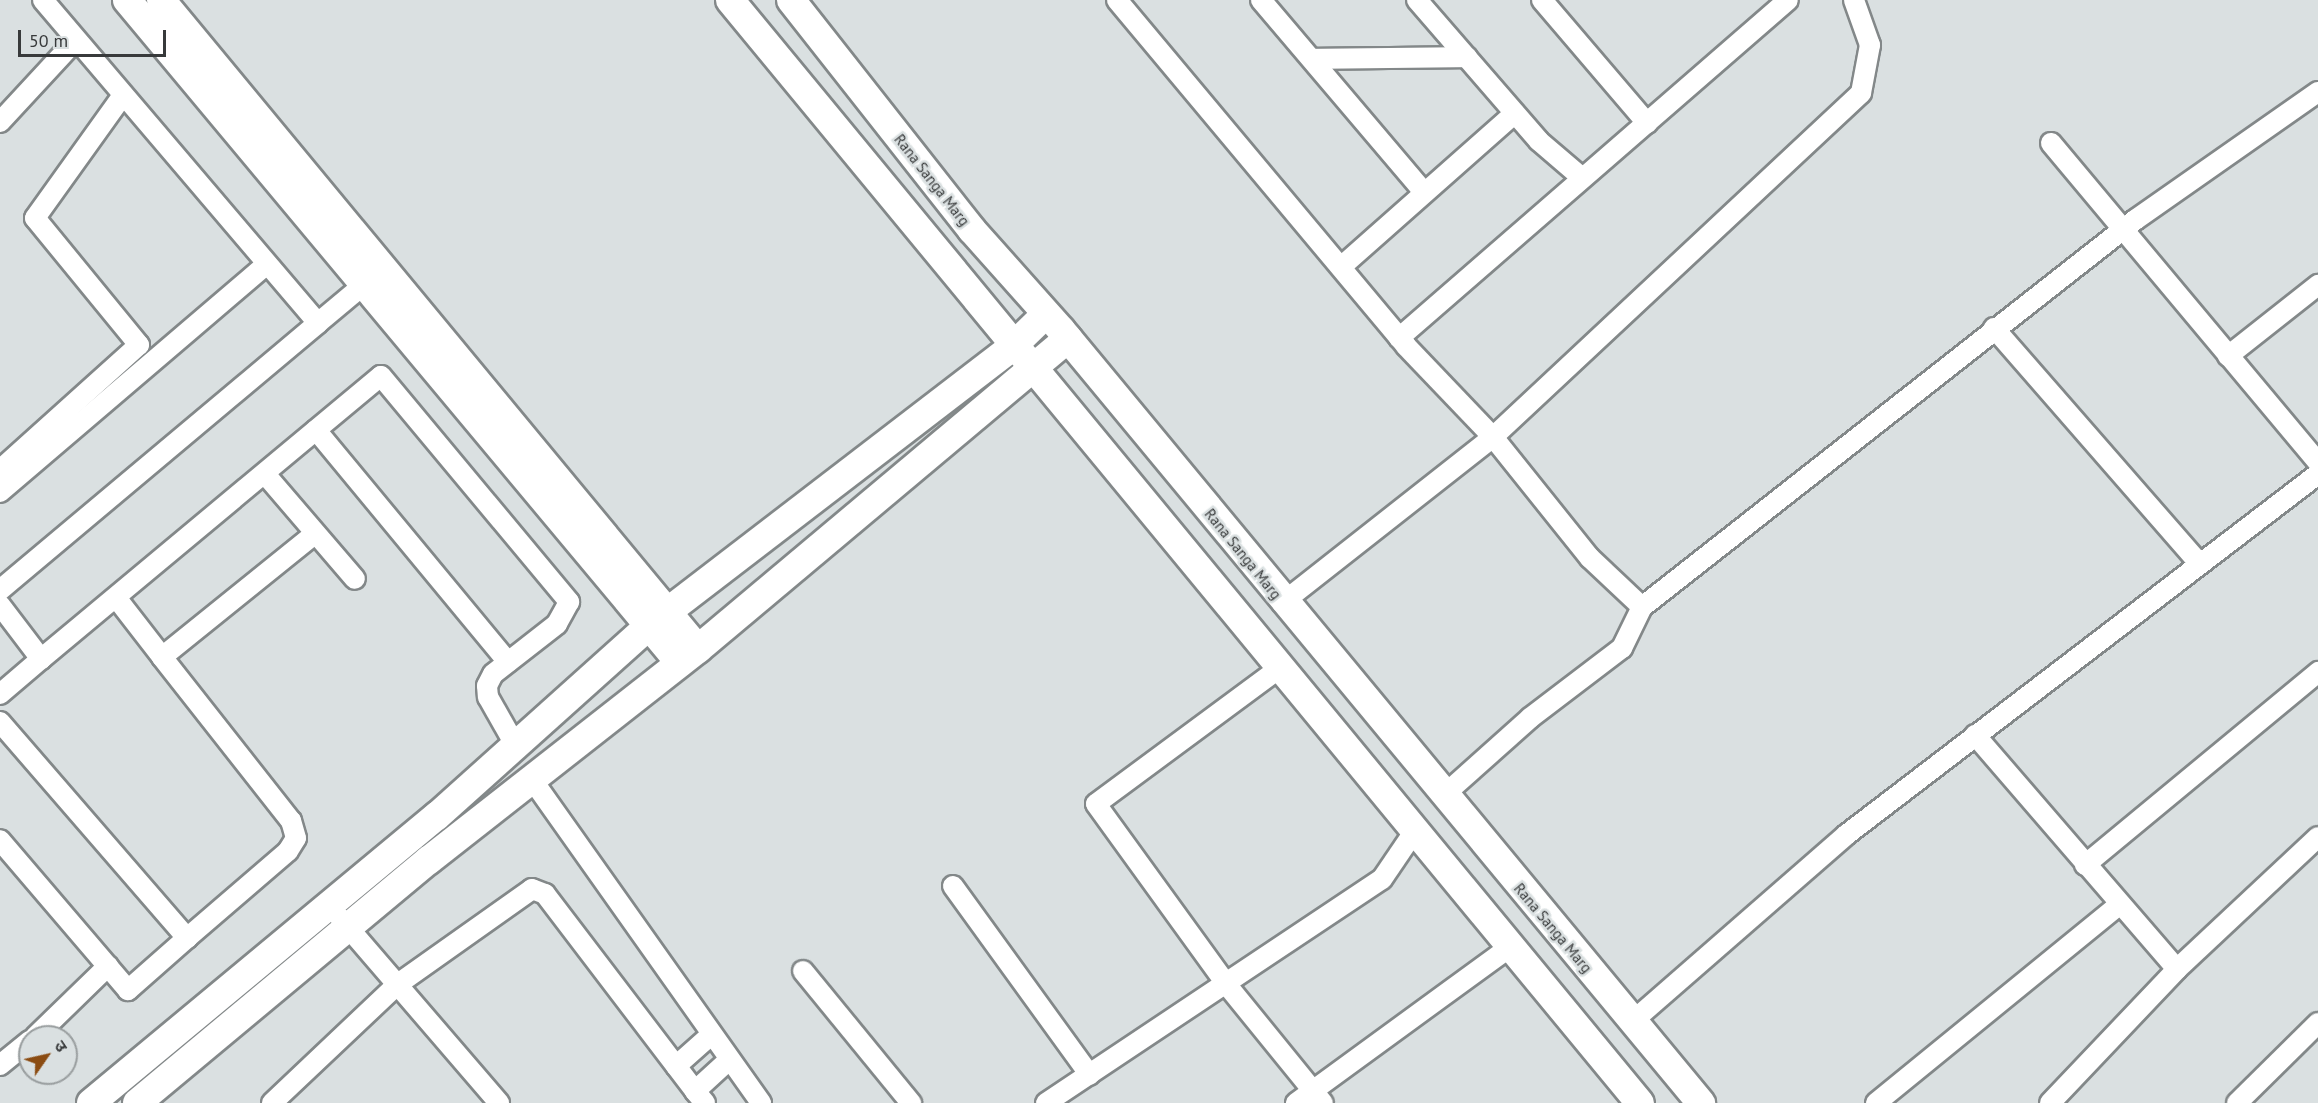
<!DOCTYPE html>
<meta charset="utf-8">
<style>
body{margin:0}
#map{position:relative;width:2318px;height:1103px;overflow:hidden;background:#dae0e1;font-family:"PT Sans","Noto Sans Devanagari",sans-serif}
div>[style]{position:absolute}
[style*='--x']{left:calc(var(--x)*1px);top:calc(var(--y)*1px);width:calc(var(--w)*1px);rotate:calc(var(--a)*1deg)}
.roads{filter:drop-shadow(2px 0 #838889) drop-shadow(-2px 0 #838889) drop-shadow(0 2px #838889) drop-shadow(0 -2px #838889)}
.street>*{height:20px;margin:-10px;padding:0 10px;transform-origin:10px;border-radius:10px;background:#fff}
.secondary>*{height:28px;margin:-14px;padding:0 14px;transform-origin:14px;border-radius:14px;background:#fff}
span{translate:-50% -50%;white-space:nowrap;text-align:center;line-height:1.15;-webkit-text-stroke:5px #dae0e1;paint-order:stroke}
.street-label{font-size:15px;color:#383a3b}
.north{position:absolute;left:18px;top:1025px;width:60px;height:60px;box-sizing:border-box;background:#dae0e1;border:2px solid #999e9f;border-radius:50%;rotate:56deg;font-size:16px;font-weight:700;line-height:24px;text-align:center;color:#383a3b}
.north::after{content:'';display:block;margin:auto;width:21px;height:27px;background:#8b4c12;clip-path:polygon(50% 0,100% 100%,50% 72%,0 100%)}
.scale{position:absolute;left:18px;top:30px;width:148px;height:27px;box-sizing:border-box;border:3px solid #383a3b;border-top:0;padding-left:8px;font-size:18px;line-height:21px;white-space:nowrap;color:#383a3b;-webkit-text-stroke:4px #dae0e1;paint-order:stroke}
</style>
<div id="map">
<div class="roads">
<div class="street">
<div style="--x:43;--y:0;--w:424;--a:49.6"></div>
<div style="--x:318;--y:323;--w:72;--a:-39.9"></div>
<div style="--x:1117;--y:0;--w:451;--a:50.1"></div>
<div style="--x:1406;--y:346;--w:126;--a:46.3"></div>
<div style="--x:1493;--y:437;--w:155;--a:51.3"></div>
<div style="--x:1590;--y:558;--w:71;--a:43.3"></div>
<div style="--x:1642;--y:607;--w:627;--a:-38.13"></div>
<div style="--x:2135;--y:220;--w:223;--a:-35"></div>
<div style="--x:1261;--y:0;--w:249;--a:49.7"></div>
<div style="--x:1417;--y:0;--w:186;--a:49.1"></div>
<div style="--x:1539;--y:141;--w:54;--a:40.5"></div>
<div style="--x:1542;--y:0;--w:162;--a:49.5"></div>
<div style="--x:1312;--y:59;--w:155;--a:-0.7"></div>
<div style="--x:0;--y:122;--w:112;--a:-47.2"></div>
<div style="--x:2051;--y:143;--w:416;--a:50.1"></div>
<div style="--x:1341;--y:267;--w:232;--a:-41.5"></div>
<div style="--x:1994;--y:328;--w:312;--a:48.9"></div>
<div style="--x:1399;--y:338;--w:515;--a:-40.99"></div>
<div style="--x:2228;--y:356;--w:115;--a:-38.3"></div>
<div style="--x:316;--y:430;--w:301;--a:50.4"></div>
<div style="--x:0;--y:470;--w:187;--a:-42"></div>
<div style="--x:139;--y:345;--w:164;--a:-129.3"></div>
<div style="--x:35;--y:218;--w:151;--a:-54.4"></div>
<div style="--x:265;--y:474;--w:138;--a:49.4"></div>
<div style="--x:0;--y:492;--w:350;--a:-40.5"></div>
<div style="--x:0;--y:590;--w:415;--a:-40"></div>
<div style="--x:118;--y:600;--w:72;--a:52.3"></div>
<div style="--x:1282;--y:603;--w:268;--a:-38.2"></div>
<div style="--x:1493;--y:437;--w:504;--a:-43.07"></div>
<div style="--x:1861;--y:93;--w:49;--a:-79.4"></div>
<div style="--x:1870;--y:45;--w:48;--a:-109.6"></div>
<div style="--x:0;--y:605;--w:68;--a:52.8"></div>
<div style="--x:41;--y:659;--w:442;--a:-39.8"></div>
<div style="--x:381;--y:376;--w:294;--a:50.2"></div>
<div style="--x:569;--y:602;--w:25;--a:119"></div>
<div style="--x:557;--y:624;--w:81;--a:142"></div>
<div style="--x:493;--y:674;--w:13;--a:117"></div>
<div style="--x:487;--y:686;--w:11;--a:85"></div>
<div style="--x:488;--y:697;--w:59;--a:60.4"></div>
<div style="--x:1281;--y:667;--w:230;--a:143.5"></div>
<div style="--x:1096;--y:804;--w:223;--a:54.1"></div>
<div style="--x:1227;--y:985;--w:152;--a:50.9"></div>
<div style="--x:0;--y:694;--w:54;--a:-40.5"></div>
<div style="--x:0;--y:722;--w:286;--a:49.1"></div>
<div style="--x:187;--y:938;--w:79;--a:138.6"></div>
<div style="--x:128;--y:990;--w:197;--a:-130.5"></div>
<div style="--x:1975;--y:735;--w:309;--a:49.2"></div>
<div style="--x:531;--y:778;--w:398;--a:54.7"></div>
<div style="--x:1444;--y:795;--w:115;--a:-41.8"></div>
<div style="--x:1530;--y:718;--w:116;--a:-37.3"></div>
<div style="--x:1622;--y:648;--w:46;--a:-64"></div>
<div style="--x:2085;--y:865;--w:303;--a:-39.6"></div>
<div style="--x:953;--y:886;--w:233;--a:54.1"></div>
<div style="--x:340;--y:918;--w:244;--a:49.3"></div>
<div style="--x:187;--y:938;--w:133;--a:-40.7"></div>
<div style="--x:288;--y:851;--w:15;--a:-58"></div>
<div style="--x:296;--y:838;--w:18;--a:-106"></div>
<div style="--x:291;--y:821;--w:209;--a:-128.2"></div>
<div style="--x:162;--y:657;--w:194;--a:-38.9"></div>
<div style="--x:803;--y:971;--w:171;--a:50.7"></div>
<div style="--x:1633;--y:1021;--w:283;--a:-41.1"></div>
<div style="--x:1846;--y:835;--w:594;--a:-37.41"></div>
<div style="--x:35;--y:1037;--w:102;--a:-44.2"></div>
<div style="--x:0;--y:1065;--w:38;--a:-39"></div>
<div style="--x:676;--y:1066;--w:47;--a:-41.5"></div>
<div style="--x:272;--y:1103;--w:173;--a:-43.4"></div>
<div style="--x:398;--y:984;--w:164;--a:-35.3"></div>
<div style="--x:532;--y:889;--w:14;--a:21"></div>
<div style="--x:545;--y:894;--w:248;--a:52.7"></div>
<div style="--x:705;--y:1103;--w:16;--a:-130"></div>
<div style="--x:695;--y:1091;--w:46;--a:-42.4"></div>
<div style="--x:1046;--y:1103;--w:404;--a:-33.7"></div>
<div style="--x:1382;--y:879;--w:57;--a:-55.8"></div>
<div style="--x:1296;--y:1103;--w:265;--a:-36.1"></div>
<div style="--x:1876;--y:1103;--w:313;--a:-39.2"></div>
<div style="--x:2050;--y:1103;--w:185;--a:-46.5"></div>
<div style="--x:2177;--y:969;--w:193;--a:-43.1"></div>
<div style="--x:2237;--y:1103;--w:114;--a:-44.6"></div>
</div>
<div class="secondary">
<div style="--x:127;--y:0;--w:863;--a:50.17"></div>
<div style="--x:161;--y:0;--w:842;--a:50.39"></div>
<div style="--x:730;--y:0;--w:1430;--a:50.48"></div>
<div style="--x:791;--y:0;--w:293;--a:51.8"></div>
<div style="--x:972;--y:230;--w:134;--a:48.3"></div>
<div style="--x:1061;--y:330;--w:1004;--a:50.38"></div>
<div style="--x:91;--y:1103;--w:450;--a:-39.7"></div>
<div style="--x:437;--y:816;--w:286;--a:-41.9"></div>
<div style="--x:650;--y:625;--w:456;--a:-37.5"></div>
<div style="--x:1012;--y:347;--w:47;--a:-44.1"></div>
<div style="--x:137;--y:1103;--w:380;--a:-39.8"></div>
<div style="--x:429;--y:860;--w:342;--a:-38.1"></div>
<div style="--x:698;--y:649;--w:483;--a:-40"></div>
</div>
</div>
<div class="street-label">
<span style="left:932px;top:180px;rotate:52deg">Rana Sanga Marg</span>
<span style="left:1243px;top:554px;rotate:51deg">Rana Sanga Marg</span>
<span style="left:1553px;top:928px;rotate:50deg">Rana Sanga Marg</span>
</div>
<div class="north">उ</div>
<div class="scale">50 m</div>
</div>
